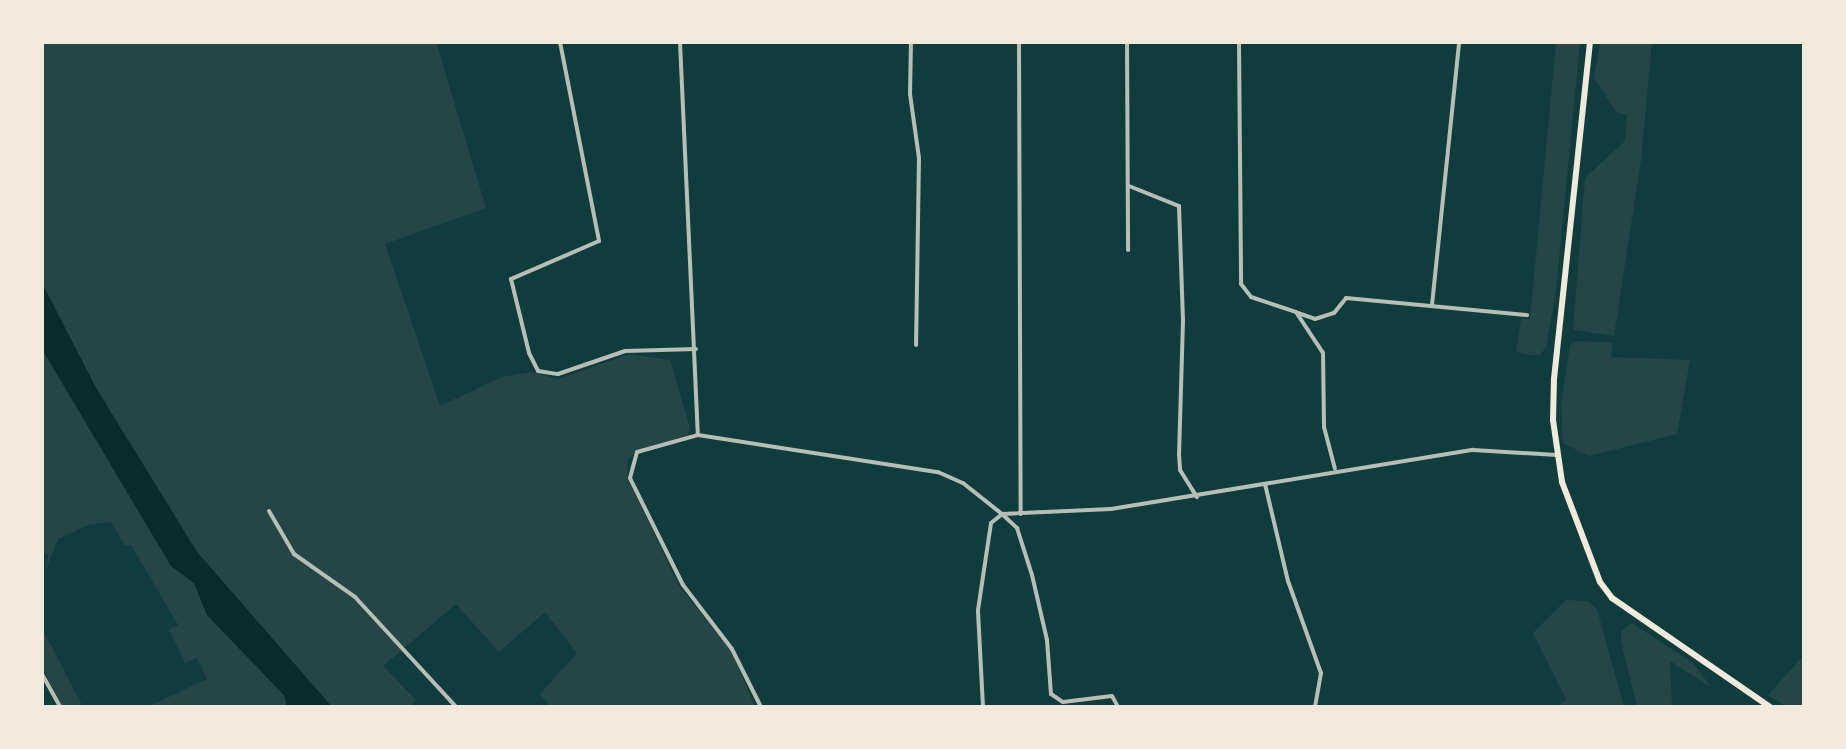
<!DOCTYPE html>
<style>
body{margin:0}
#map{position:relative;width:1846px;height:749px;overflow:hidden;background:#0f3d3e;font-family:Ubuntu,sans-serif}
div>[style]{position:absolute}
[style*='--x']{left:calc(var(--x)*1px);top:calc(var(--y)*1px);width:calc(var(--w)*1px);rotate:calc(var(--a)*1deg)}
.green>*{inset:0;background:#244646}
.water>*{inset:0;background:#0a2a2b}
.minor>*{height:4px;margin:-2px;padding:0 2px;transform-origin:2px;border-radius:2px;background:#b8beb3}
.secondary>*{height:6px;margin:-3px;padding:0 3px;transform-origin:3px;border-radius:3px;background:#f1e9da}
span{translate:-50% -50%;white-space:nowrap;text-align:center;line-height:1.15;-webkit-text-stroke:6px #f1e9da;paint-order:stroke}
.frame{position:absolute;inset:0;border:44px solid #f1e9da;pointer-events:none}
</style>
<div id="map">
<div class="green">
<div style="clip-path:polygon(42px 42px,436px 42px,486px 208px,385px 244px,440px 406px,502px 377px,531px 372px,558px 379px,630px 354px,670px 360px,690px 428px,687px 436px,637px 450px,628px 459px,627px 477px,679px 586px,731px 650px,755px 707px,551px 707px,540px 694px,577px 653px,545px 612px,499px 652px,456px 604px,383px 666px,416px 700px,408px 707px,332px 707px,197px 552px,96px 388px,42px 283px)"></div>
<div style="clip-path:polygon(1556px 42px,1580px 43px,1556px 291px,1546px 347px,1540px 355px,1528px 355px,1516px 352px,1521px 319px,1530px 319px)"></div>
<div style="clip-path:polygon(1600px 42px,1652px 42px,1641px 160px,1614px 336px,1573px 330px,1585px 178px,1625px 141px,1627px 115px,1616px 112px,1594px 77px)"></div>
<div style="clip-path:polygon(1577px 341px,1613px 343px,1611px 357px,1690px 360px,1677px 434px,1589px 456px,1563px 443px,1561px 405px,1570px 345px)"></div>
<div style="clip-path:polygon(42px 349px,171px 566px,194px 583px,207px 615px,284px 695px,287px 707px,147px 707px,207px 679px,197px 658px,185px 663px,169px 630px,178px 625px,131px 545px,125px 546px,111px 522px,88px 525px,58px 539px,47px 567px,48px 555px,42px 549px)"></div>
<div style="clip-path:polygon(1566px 600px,1588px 601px,1597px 609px,1624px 707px,1558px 707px,1566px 699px,1533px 633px)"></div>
<div style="clip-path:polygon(1632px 623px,1693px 663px,1712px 688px,1670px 661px,1672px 707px,1637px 707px,1621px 642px,1621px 631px)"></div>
<div style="clip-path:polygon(42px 630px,51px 645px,83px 707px,62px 707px,42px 667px)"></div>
<div style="clip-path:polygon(1804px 655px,1804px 707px,1787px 707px,1768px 695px)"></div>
</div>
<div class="water">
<div style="clip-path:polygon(42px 283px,96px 388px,197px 552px,332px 707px,287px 707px,284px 695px,207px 615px,194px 583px,171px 566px,42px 349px)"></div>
</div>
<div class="minor">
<div style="--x:560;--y:42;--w:203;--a:78.9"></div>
<div style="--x:599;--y:241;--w:96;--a:156.6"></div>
<div style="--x:511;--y:279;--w:76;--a:76.3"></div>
<div style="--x:529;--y:353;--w:20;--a:63"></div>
<div style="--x:538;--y:371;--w:20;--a:9"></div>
<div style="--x:558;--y:374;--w:71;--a:-18.9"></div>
<div style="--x:625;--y:351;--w:71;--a:-1.6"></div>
<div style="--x:680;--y:42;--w:393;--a:87.4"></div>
<div style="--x:911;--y:42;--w:52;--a:91.1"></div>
<div style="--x:910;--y:94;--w:65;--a:82"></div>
<div style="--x:919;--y:158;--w:187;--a:90.9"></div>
<div style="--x:1019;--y:42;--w:472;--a:89.8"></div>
<div style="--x:1127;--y:42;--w:208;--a:89.7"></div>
<div style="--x:1239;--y:42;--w:242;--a:89.5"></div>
<div style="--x:1241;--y:284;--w:16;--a:52"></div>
<div style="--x:1251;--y:297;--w:47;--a:18.4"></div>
<div style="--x:1296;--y:312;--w:49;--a:56.6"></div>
<div style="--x:1323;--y:353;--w:74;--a:89.2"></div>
<div style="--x:1324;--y:427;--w:43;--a:75.3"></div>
<div style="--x:1129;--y:186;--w:54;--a:21.8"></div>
<div style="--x:1179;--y:206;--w:115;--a:88"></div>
<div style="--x:1183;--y:321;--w:133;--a:91.7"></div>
<div style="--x:1179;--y:454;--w:16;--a:86"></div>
<div style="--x:1180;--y:470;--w:32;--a:58"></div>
<div style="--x:1432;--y:305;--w:264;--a:-84.1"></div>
<div style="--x:1298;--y:313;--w:18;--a:19"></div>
<div style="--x:1315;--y:319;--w:20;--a:-18"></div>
<div style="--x:1334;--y:313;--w:19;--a:-51"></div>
<div style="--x:1346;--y:298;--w:182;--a:5.4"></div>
<div style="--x:1265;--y:484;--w:100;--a:76.7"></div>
<div style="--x:1288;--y:581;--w:98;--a:70.3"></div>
<div style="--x:1321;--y:673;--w:35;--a:100"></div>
<div style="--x:269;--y:511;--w:50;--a:59.8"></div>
<div style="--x:294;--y:554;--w:75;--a:35.2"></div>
<div style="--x:355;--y:597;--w:149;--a:47.4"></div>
<div style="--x:42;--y:674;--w:38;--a:61"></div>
<div style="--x:761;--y:707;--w:65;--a:-116.6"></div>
<div style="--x:732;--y:649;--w:81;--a:-127.4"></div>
<div style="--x:683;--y:585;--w:119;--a:-116.4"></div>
<div style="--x:630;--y:478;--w:27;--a:-75"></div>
<div style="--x:637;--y:452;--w:63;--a:-15.6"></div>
<div style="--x:698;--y:435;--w:243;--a:8.8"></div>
<div style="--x:938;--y:472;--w:27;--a:24"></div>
<div style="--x:963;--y:483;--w:50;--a:38.5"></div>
<div style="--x:1002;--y:514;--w:109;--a:-2.6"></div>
<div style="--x:1111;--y:509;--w:367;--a:-9.3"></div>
<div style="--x:1473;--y:450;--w:84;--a:3.4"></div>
<div style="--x:983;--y:707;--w:97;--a:-93"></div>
<div style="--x:978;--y:610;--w:88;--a:-81.5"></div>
<div style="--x:991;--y:523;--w:14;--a:-39"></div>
<div style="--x:1002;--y:514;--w:21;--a:43"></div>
<div style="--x:1017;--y:528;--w:49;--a:72.3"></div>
<div style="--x:1032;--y:575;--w:67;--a:77"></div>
<div style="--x:1047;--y:640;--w:54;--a:85.8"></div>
<div style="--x:1051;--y:694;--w:14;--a:34"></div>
<div style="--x:1063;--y:702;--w:49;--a:-7"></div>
<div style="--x:1112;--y:696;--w:13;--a:61"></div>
</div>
<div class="secondary">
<div style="--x:1590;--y:42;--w:339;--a:96.1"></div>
<div style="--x:1554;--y:379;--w:41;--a:91.4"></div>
<div style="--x:1553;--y:420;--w:63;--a:81.7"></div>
<div style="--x:1562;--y:482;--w:107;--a:69.2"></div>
<div style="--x:1600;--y:582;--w:20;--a:53"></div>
<div style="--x:1612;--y:598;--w:192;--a:34.6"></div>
</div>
<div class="frame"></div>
</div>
